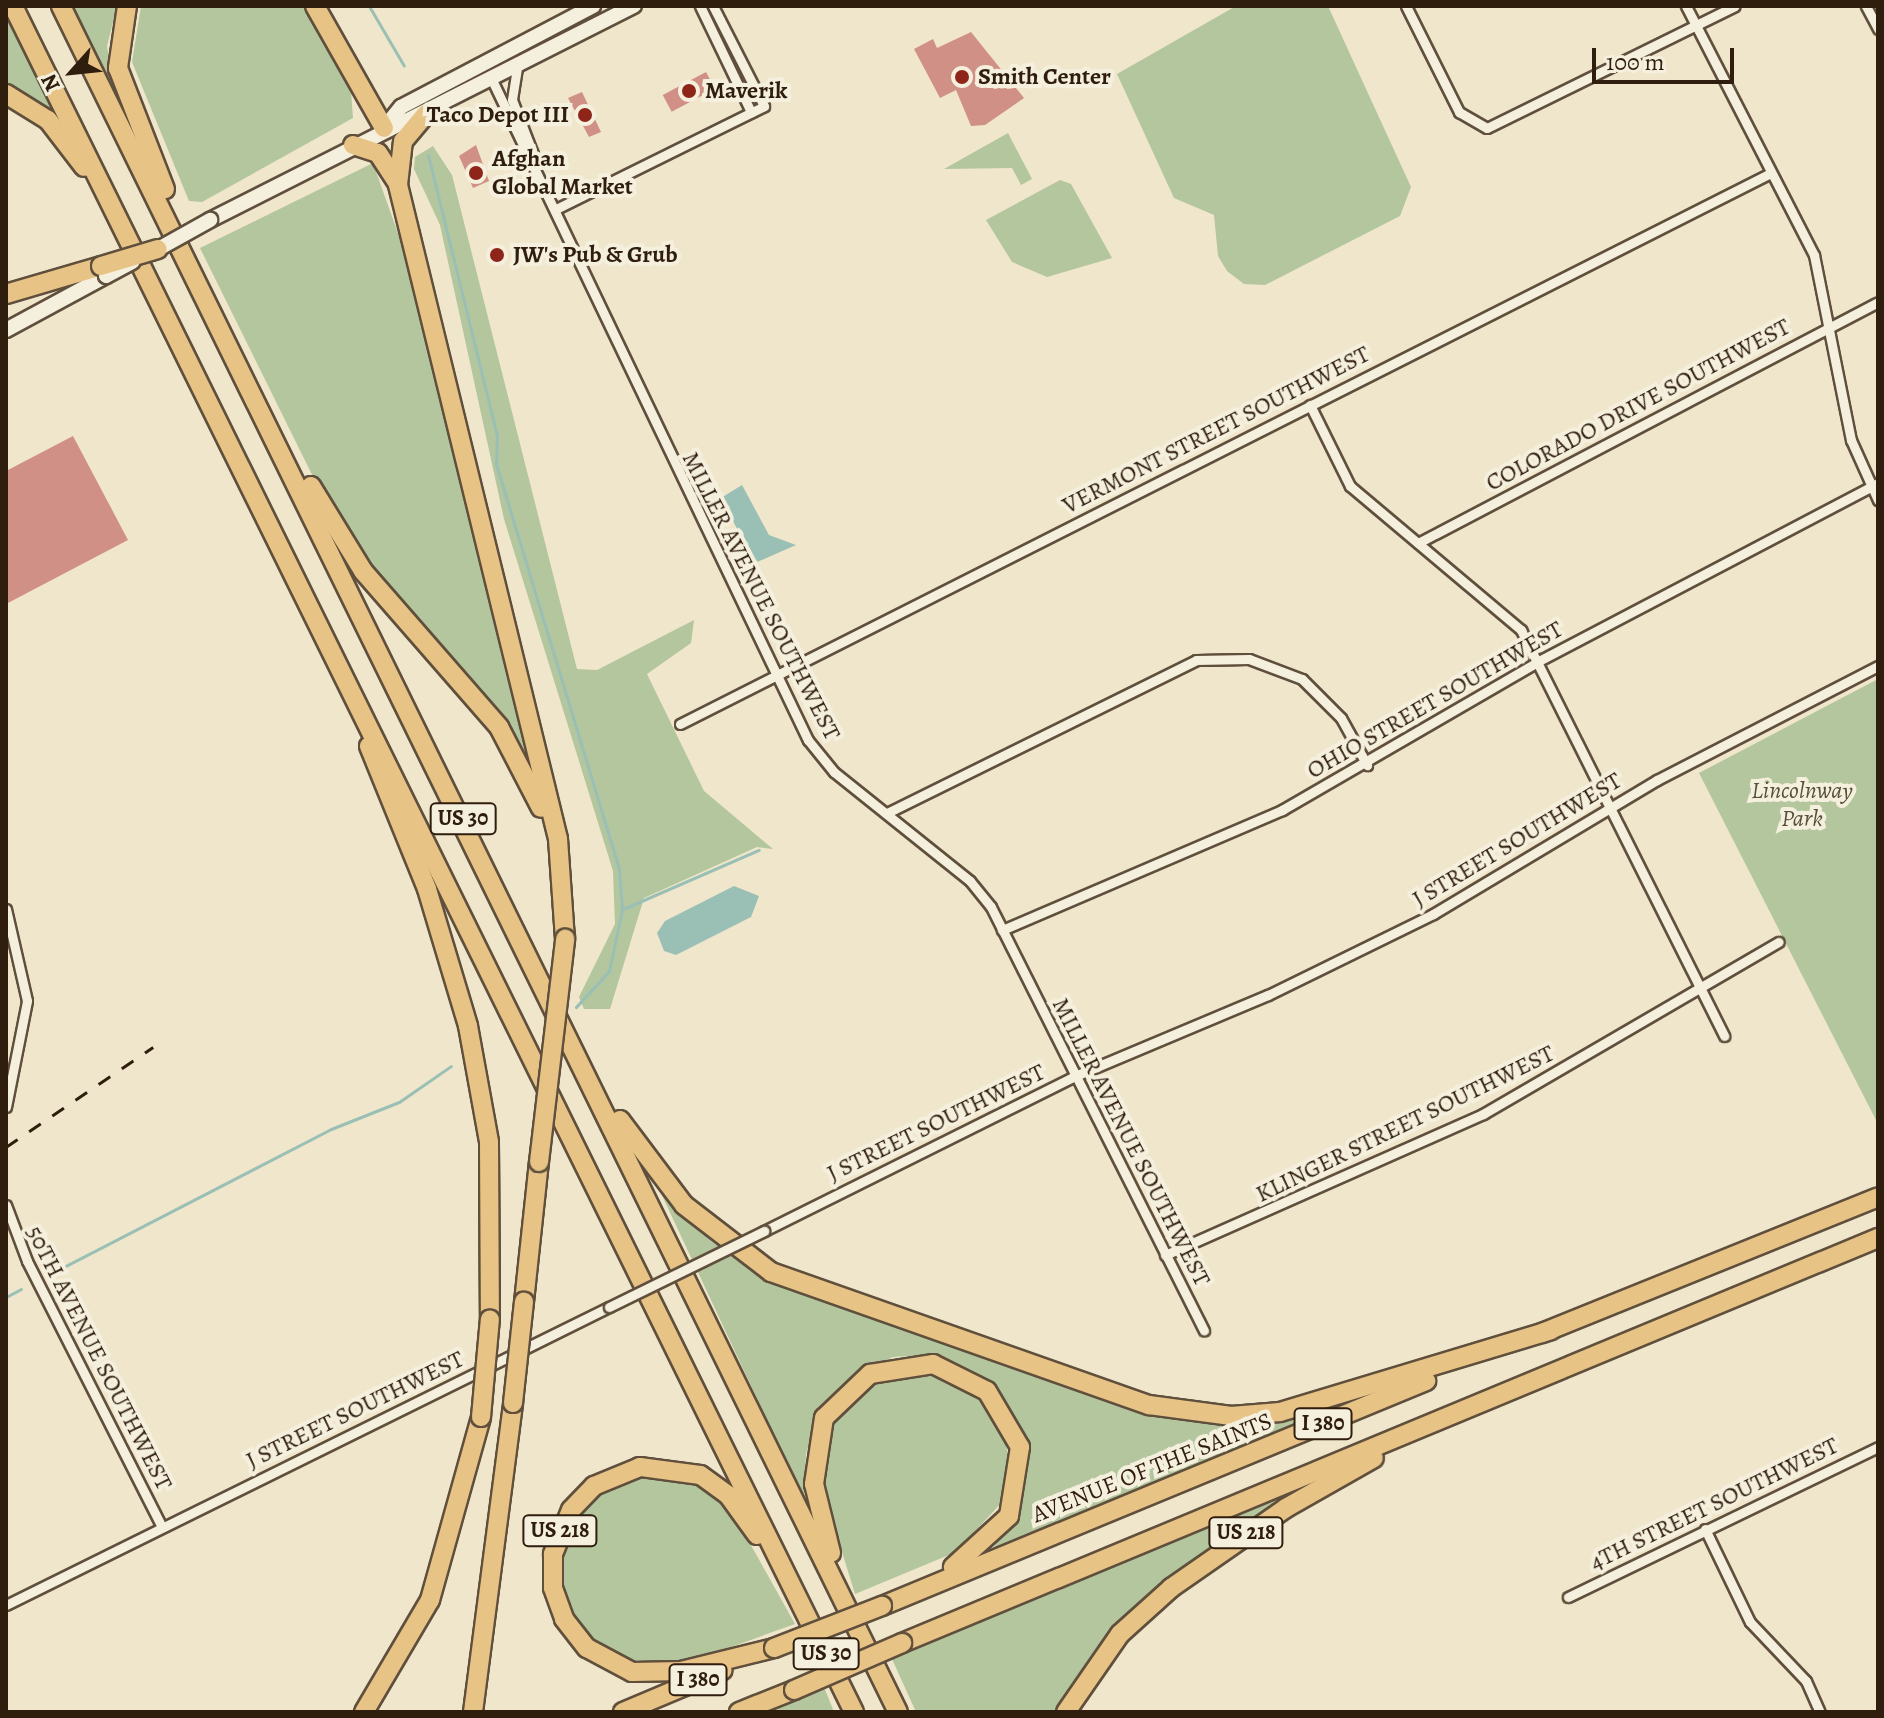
<!DOCTYPE html>
<style>
body{margin:0}
#map{position:relative;width:1884px;height:1718px;overflow:hidden;background:#f0e6cb;font-family:Alegreya,serif}
div>[style]{position:absolute}
[style*='--x']{left:calc(var(--x)*1px);top:calc(var(--y)*1px);width:calc(var(--w)*1px);rotate:calc(var(--a)*1deg)}
.green>*{inset:0;background:#b3c69d}
.water>*{inset:0;background:#9ac0b5}
.stream>*{height:3px;margin:-1.5px;padding:0 1.5px;transform-origin:1.5px;border-radius:1.5px;background:#9ac0b5}
.building>*{inset:0;background:#d09086;transform-origin:0 0}
.roads{filter:drop-shadow(2px 0 #5f4f3c) drop-shadow(-2px 0 #5f4f3c) drop-shadow(0 2px #5f4f3c) drop-shadow(0 -2px #5f4f3c)}
.street>*{height:9px;margin:-4.5px;padding:0 4.5px;transform-origin:4.5px;border-radius:4.5px;background:#f5efdd}
.secondary>*{height:14px;margin:-7px;padding:0 7px;transform-origin:7px;border-radius:7px;background:#f5efdd}
.highway>*{height:18px;margin:-9px;padding:0 9px;transform-origin:9px;border-radius:9px;background:#e8c386}
.rail>*{height:3px;margin-top:-1.5px;transform-origin:0;background:repeating-linear-gradient(90deg,#2f1d0d 0 14px,transparent 0 28px)}
.bridges{filter:drop-shadow(2px 0 #5f4f3c) drop-shadow(-2px 0 #5f4f3c) drop-shadow(0 2px #5f4f3c) drop-shadow(0 -2px #5f4f3c)}
.street-bridge>*{height:9px;margin:-4.5px;padding:0 4.5px;transform-origin:4.5px;border-radius:4.5px;background:#f5efdd}
.secondary-bridge>*{height:14px;margin:-7px;padding:0 7px;transform-origin:7px;border-radius:7px;background:#f5efdd}
.highway-bridge>*{height:18px;margin:-9px;padding:0 9px;transform-origin:9px;border-radius:9px;background:#e8c386}
.dots>*{width:22px;height:22px;translate:-50% -50%;box-sizing:border-box;border:4px solid #f5efdd;border-radius:50%}
span{translate:-50% -50%;white-space:nowrap;text-align:center;line-height:1.15;-webkit-text-stroke:8px #f5efdd;paint-order:stroke}
.shield-label span{padding:2px 6px;background:#f5efdd;border:2px solid;border-radius:6px;-webkit-text-stroke-width:0}
.shield-label{font-size:22px;color:#2f1d0d;font-weight:700}
.poi-label{font-size:24px;color:#2f1d0d;font-weight:700}
.left{translate:0 -50%;text-align:left}
.right{translate:-100% -50%;text-align:right}
.street-label{font-size:24px;color:#2f1d0d}
.park-label{font-size:24px;color:#575038;font-style:italic}
.frame{position:absolute;inset:0;border:8px solid #2f1d0d;pointer-events:none}
.north{position:absolute;left:32px;top:32px;width:80px;height:80px;-webkit-text-stroke:6px #f5efdd;paint-order:stroke;rotate:243deg;font-size:22px;font-weight:700;line-height:32px;text-align:center;color:#2f1d0d}
.north::after{content:'';display:block;margin:auto;width:28px;height:36px;background:#2f1d0d;clip-path:polygon(50% 0,100% 100%,50% 72%,0 100%)}
.scale{position:absolute;left:1592px;top:48px;width:142px;height:36px;box-sizing:border-box;border:4px solid #2f1d0d;border-top:0;padding-left:10px;font-size:24px;line-height:28px;white-space:nowrap;color:#2f1d0d;-webkit-text-stroke:6px #f5efdd;paint-order:stroke}
</style>
<div id="map">
<div class="green">
<div style="clip-path:polygon(72px 6px,117px 6px,107px 46px,114px 92px)"></div>
<div style="clip-path:polygon(141px 6px,304px 6px,351px 91px,353px 118px,202px 202px,189px 201px,132px 62px)"></div>
<div style="clip-path:polygon(1236px 6px,1328px 6px,1411px 187px,1400px 216px,1265px 285px,1244px 284px,1227px 271px,1218px 256px,1214px 215px,1174px 198px,1117px 74px)"></div>
<div style="clip-path:polygon(6px 12px,57px 114px,6px 84px)"></div>
<div style="clip-path:polygon(1008px 133px,1032px 179px,1021px 185px,1012px 168px,944px 169px)"></div>
<div style="clip-path:polygon(433px 146px,452px 175px,577px 669px,597px 670px,694px 620px,691px 643px,647px 674px,704px 791px,773px 849px,757px 847px,644px 898px,610px 1009px,584px 1009px,579px 997px,615px 924px,613px 871px,504px 519px,440px 225px,414px 169px,415px 157px)"></div>
<div style="clip-path:polygon(373px 163px,411px 270px,531px 764px,497px 713px,383px 586px,325px 501px,200px 248px)"></div>
<div style="clip-path:polygon(1060px 180px,1071px 184px,1112px 258px,1047px 277px,1012px 262px,986px 220px)"></div>
<div style="clip-path:polygon(1878px 679px,1878px 1124px,1699px 773px)"></div>
<div style="clip-path:polygon(659px 1189px,712px 1242px,782px 1285px,1116px 1401px,1307px 1412px,1340px 1406px,993px 1549px,1025px 1489px,1020px 1428px,990px 1383px,972px 1371px,925px 1355px,893px 1357px,853px 1375px,823px 1408px,806px 1453px,804px 1499px)"></div>
<div style="clip-path:polygon(932px 1372px,981px 1397px,1004px 1429px,1010px 1470px,1003px 1501px,956px 1552px,855px 1594px,821px 1484px,832px 1421px,867px 1384px)"></div>
<div style="clip-path:polygon(629px 1475px,697px 1482px,729px 1506px,795px 1624px,681px 1665px,638px 1667px,604px 1653px,571px 1622px,558px 1583px,565px 1533px,583px 1503px)"></div>
<div style="clip-path:polygon(1304px 1485px,1171px 1578px,1103px 1645px,1060px 1712px,916px 1712px,892px 1659px)"></div>
<div style="clip-path:polygon(824px 1687px,834px 1712px,765px 1712px,797px 1699px)"></div>
</div>
<div class="water">
<div style="clip-path:polygon(742px 485px,769px 535px,796px 545px,755px 563px,721px 498px)"></div>
<div style="clip-path:polygon(734px 886px,759px 896px,751px 917px,676px 955px,664px 951px,657px 933px,665px 921px)"></div>
</div>
<div class="stream">
<div style="--x:369;--y:6;--w:69;--a:59.7"></div>
<div style="--x:428;--y:155;--w:289;--a:76.2"></div>
<div style="--x:497;--y:436;--w:28;--a:92"></div>
<div style="--x:496;--y:464;--w:423;--a:73.1"></div>
<div style="--x:619;--y:869;--w:41;--a:85.8"></div>
<div style="--x:622;--y:910;--w:62;--a:102"></div>
<div style="--x:609;--y:971;--w:49;--a:132.5"></div>
<div style="--x:623;--y:909;--w:148;--a:-23.5"></div>
<div style="--x:52;--y:1273;--w:314;--a:-27.3"></div>
<div style="--x:331;--y:1129;--w:73;--a:-21.7"></div>
<div style="--x:399;--y:1102;--w:63;--a:-34.7"></div>
<div style="--x:6;--y:1297;--w:17;--a:-28"></div>
</div>
<div class="building">
<div style="clip-path:polygon(971px 32px,1024px 98px,985px 125px,971px 126px,956px 90px,940px 98px,914px 49px,933px 39px,937px 48px)"></div>
<div style="left:706px;top:72px;width:19px;height:49px;rotate:62deg"></div>
<div style="clip-path:polygon(582px 92px,601px 132px,589px 137px,568px 98px)"></div>
<div style="clip-path:polygon(476px 145px,489px 181px,473px 188px,459px 156px)"></div>
<div style="clip-path:polygon(73px 436px,128px 540px,6px 604px,6px 471px)"></div>
</div>
<div class="roads">
<div class="street">
<div style="--x:700;--y:6;--w:118;--a:64.3"></div>
<div style="--x:1406;--y:6;--w:119;--a:63.4"></div>
<div style="--x:1459;--y:112;--w:32;--a:30"></div>
<div style="--x:1487;--y:128;--w:276;--a:-26.2"></div>
<div style="--x:1686;--y:6;--w:280;--a:62.8"></div>
<div style="--x:1814;--y:255;--w:189;--a:78.7"></div>
<div style="--x:1851;--y:440;--w:66;--a:65.8"></div>
<div style="--x:1866;--y:6;--w:26;--a:62"></div>
<div style="--x:517;--y:68;--w:32;--a:99"></div>
<div style="--x:512;--y:100;--w:63;--a:68.7"></div>
<div style="--x:492;--y:80;--w:732;--a:64.42"></div>
<div style="--x:808;--y:740;--w:41;--a:50.9"></div>
<div style="--x:834;--y:772;--w:174;--a:38.7"></div>
<div style="--x:970;--y:881;--w:33;--a:51"></div>
<div style="--x:991;--y:907;--w:474;--a:63.3"></div>
<div style="--x:556;--y:209;--w:232;--a:-26.3"></div>
<div style="--x:764;--y:106;--w:112;--a:-117"></div>
<div style="--x:1310;--y:405;--w:90;--a:63.7"></div>
<div style="--x:1350;--y:486;--w:224;--a:40.1"></div>
<div style="--x:1521;--y:630;--w:454;--a:63.4"></div>
<div style="--x:1418;--y:543;--w:519;--a:-27.65"></div>
<div style="--x:680;--y:724;--w:1222;--a:-26.8"></div>
<div style="--x:887;--y:813;--w:345;--a:-26.3"></div>
<div style="--x:1196;--y:660;--w:53;--a:-1.1"></div>
<div style="--x:1249;--y:659;--w:57;--a:20.7"></div>
<div style="--x:1302;--y:679;--w:55;--a:45"></div>
<div style="--x:1341;--y:718;--w:54;--a:61"></div>
<div style="--x:6;--y:909;--w:94;--a:77.1"></div>
<div style="--x:27;--y:1001;--w:108;--a:101.2"></div>
<div style="--x:1002;--y:930;--w:305;--a:-23.2"></div>
<div style="--x:1282;--y:810;--w:295;--a:-30.1"></div>
<div style="--x:1537;--y:662;--w:385;--a:-27.7"></div>
<div style="--x:6;--y:1205;--w:60;--a:69.4"></div>
<div style="--x:27;--y:1261;--w:298;--a:63.1"></div>
<div style="--x:764;--y:1231;--w:347;--a:-26.5"></div>
<div style="--x:1075;--y:1076;--w:209;--a:-22.8"></div>
<div style="--x:1268;--y:995;--w:184;--a:-26.1"></div>
<div style="--x:1433;--y:914;--w:261;--a:-30.9"></div>
<div style="--x:1657;--y:780;--w:249;--a:-27.3"></div>
<div style="--x:1165;--y:1255;--w:348;--a:-23.9"></div>
<div style="--x:1483;--y:1114;--w:342;--a:-30.2"></div>
<div style="--x:1705;--y:1529;--w:103;--a:64.2"></div>
<div style="--x:1750;--y:1622;--w:81;--a:46.5"></div>
<div style="--x:1806;--y:1681;--w:34;--a:66"></div>
<div style="--x:1568;--y:1597;--w:344;--a:-25.8"></div>
<div style="--x:6;--y:1605;--w:673;--a:-26.3"></div>
</div>
<div class="secondary">
<div style="--x:384;--y:128;--w:27;--a:-51"></div>
<div style="--x:401;--y:107;--w:217;--a:-27.7"></div>
<div style="--x:210;--y:220;--w:475;--a:-26.8"></div>
<div style="--x:6;--y:330;--w:114;--a:-28.4"></div>
</div>
<div class="highway">
<div style="--x:13;--y:6;--w:1902;--a:63.76"></div>
<div style="--x:61;--y:6;--w:1900;--a:63.87"></div>
<div style="--x:127;--y:6;--w:63;--a:98.3"></div>
<div style="--x:118;--y:68;--w:130;--a:68.8"></div>
<div style="--x:315;--y:6;--w:140;--a:60.5"></div>
<div style="--x:6;--y:94;--w:49;--a:31.8"></div>
<div style="--x:48;--y:120;--w:59;--a:52.5"></div>
<div style="--x:426;--y:114;--w:35;--a:130"></div>
<div style="--x:403;--y:141;--w:44;--a:96.5"></div>
<div style="--x:398;--y:185;--w:673;--a:76.25"></div>
<div style="--x:558;--y:839;--w:100;--a:86"></div>
<div style="--x:353;--y:145;--w:26;--a:18"></div>
<div style="--x:378;--y:153;--w:35;--a:57"></div>
<div style="--x:6;--y:294;--w:99;--a:-16.4"></div>
<div style="--x:311;--y:486;--w:100;--a:58.5"></div>
<div style="--x:363;--y:571;--w:207;--a:48.9"></div>
<div style="--x:499;--y:727;--w:91;--a:62.6"></div>
<div style="--x:369;--y:746;--w:154;--a:67.9"></div>
<div style="--x:427;--y:889;--w:143;--a:73.3"></div>
<div style="--x:468;--y:1026;--w:118;--a:79.7"></div>
<div style="--x:489;--y:1142;--w:177;--a:89.7"></div>
<div style="--x:620;--y:1120;--w:106;--a:53"></div>
<div style="--x:684;--y:1205;--w:110;--a:37.6"></div>
<div style="--x:771;--y:1272;--w:401;--a:19.4"></div>
<div style="--x:1149;--y:1405;--w:83;--a:7.6"></div>
<div style="--x:1231;--y:1416;--w:49;--a:-4.7"></div>
<div style="--x:1280;--y:1412;--w:283;--a:-16.8"></div>
<div style="--x:524;--y:1302;--w:141;--a:-83.9"></div>
<div style="--x:1542;--y:1333;--w:362;--a:-22"></div>
<div style="--x:757;--y:1535;--w:49;--a:-125.9"></div>
<div style="--x:728;--y:1495;--w:34;--a:-144"></div>
<div style="--x:700;--y:1475;--w:61;--a:-172.4"></div>
<div style="--x:640;--y:1467;--w:50;--a:157.6"></div>
<div style="--x:594;--y:1486;--w:33;--a:134"></div>
<div style="--x:571;--y:1510;--w:48;--a:112.2"></div>
<div style="--x:553;--y:1554;--w:34;--a:90"></div>
<div style="--x:553;--y:1588;--w:33;--a:70"></div>
<div style="--x:564;--y:1619;--w:37;--a:52"></div>
<div style="--x:587;--y:1648;--w:51;--a:28.1"></div>
<div style="--x:632;--y:1672;--w:49;--a:-1.2"></div>
<div style="--x:681;--y:1671;--w:96;--a:-13.9"></div>
<div style="--x:831;--y:1553;--w:71;--a:-103.8"></div>
<div style="--x:814;--y:1484;--w:67;--a:-81.4"></div>
<div style="--x:824;--y:1418;--w:64;--a:-43.7"></div>
<div style="--x:870;--y:1374;--w:64;--a:-9"></div>
<div style="--x:933;--y:1364;--w:60;--a:26.6"></div>
<div style="--x:987;--y:1391;--w:65;--a:59.5"></div>
<div style="--x:1020;--y:1447;--w:70;--a:99.1"></div>
<div style="--x:1009;--y:1516;--w:76;--a:137.7"></div>
<div style="--x:882;--y:1606;--w:589;--a:-22.47"></div>
<div style="--x:902;--y:1643;--w:1057;--a:-22.54"></div>
<div style="--x:364;--y:1712;--w:130;--a:-59.5"></div>
<div style="--x:430;--y:1600;--w:190;--a:-74.4"></div>
<div style="--x:473;--y:1712;--w:312;--a:-82.6"></div>
<div style="--x:623;--y:1712;--w:108;--a:-22.8"></div>
<div style="--x:739;--y:1712;--w:59;--a:-21.8"></div>
<div style="--x:1066;--y:1712;--w:95;--a:-55.3"></div>
<div style="--x:1120;--y:1634;--w:69;--a:-42"></div>
<div style="--x:1171;--y:1588;--w:140;--a:-34.8"></div>
<div style="--x:1286;--y:1508;--w:101;--a:-29.6"></div>
</div>
</div>
<div class="rail">
<div style="--x:6;--y:1147;--w:178;--a:-34.2"></div>
</div>
<div class="bridges">
<div class="street-bridge">
<div style="--x:609;--y:1307;--w:173;--a:-26.1"></div>
</div>
<div class="secondary-bridge">
<div style="--x:151;--y:253;--w:68;--a:-29.2"></div>
<div style="--x:106;--y:276;--w:30;--a:-28"></div>
</div>
<div class="highway-bridge">
<div style="--x:101;--y:266;--w:59;--a:-16.6"></div>
<div style="--x:539;--y:1162;--w:225;--a:-83.3"></div>
<div style="--x:513;--y:1403;--w:102;--a:-83.8"></div>
<div style="--x:481;--y:1417;--w:98;--a:-84.8"></div>
<div style="--x:774;--y:1648;--w:116;--a:-21.3"></div>
<div style="--x:794;--y:1690;--w:118;--a:-23.5"></div>
</div>
</div>
<div class="dots">
<div style="left:962px;top:77px;background:#8f2418"></div>
<div style="left:689px;top:91px;background:#8f2418"></div>
<div style="left:585px;top:115px;background:#8f2418"></div>
<div style="left:476px;top:173px;background:#8f2418"></div>
<div style="left:497px;top:255px;background:#8f2418"></div>
</div>
<div class="shield-label">
<span style="left:463px;top:819px">US 30</span>
<span style="left:1323px;top:1424px">I 380</span>
<span style="left:560px;top:1531px">US 218</span>
<span style="left:1246px;top:1533px">US 218</span>
<span style="left:826px;top:1654px">US 30</span>
<span style="left:698px;top:1680px">I 380</span>
</div>
<div class="poi-label">
<span class="left" style="left:978px;top:77px">Smith Center</span>
<span class="left" style="left:705px;top:91px">Maverik</span>
<span class="right" style="left:569px;top:115px">Taco Depot III</span>
<span class="left" style="left:492px;top:173px">Afghan<br>Global Market</span>
<span class="left" style="left:513px;top:255px">JW's Pub &amp; Grub</span>
</div>
<div class="street-label">
<span style="left:1638px;top:405px;rotate:-28deg">COLORADO DRIVE SOUTHWEST</span>
<span style="left:1216px;top:430px;rotate:-27deg">VERMONT STREET SOUTHWEST</span>
<span style="left:761px;top:596px;rotate:63deg">MILLER AVENUE SOUTHWEST</span>
<span style="left:1435px;top:700px;rotate:-30deg">OHIO STREET SOUTHWEST</span>
<span style="left:1517px;top:840px;rotate:-31deg">J STREET SOUTHWEST</span>
<span style="left:936px;top:1123px;rotate:-26deg">J STREET SOUTHWEST</span>
<span style="left:1405px;top:1124px;rotate:-26deg">KLINGER STREET SOUTHWEST</span>
<span style="left:1131px;top:1142px;rotate:63deg">MILLER AVENUE SOUTHWEST</span>
<span style="left:99px;top:1358px;rotate:63deg">50TH AVENUE SOUTHWEST</span>
<span style="left:355px;top:1410px;rotate:-26deg">J STREET SOUTHWEST</span>
<span style="left:1152px;top:1468px;rotate:-22deg">AVENUE OF THE SAINTS</span>
<span style="left:1714px;top:1504px;rotate:-26deg">4TH STREET SOUTHWEST</span>
</div>
<div class="park-label">
<span style="left:1802px;top:805px">Lincolnway<br>Park</span>
</div>
<div class="frame"></div>
<div class="north">N</div>
<div class="scale">100 m</div>
</div>
